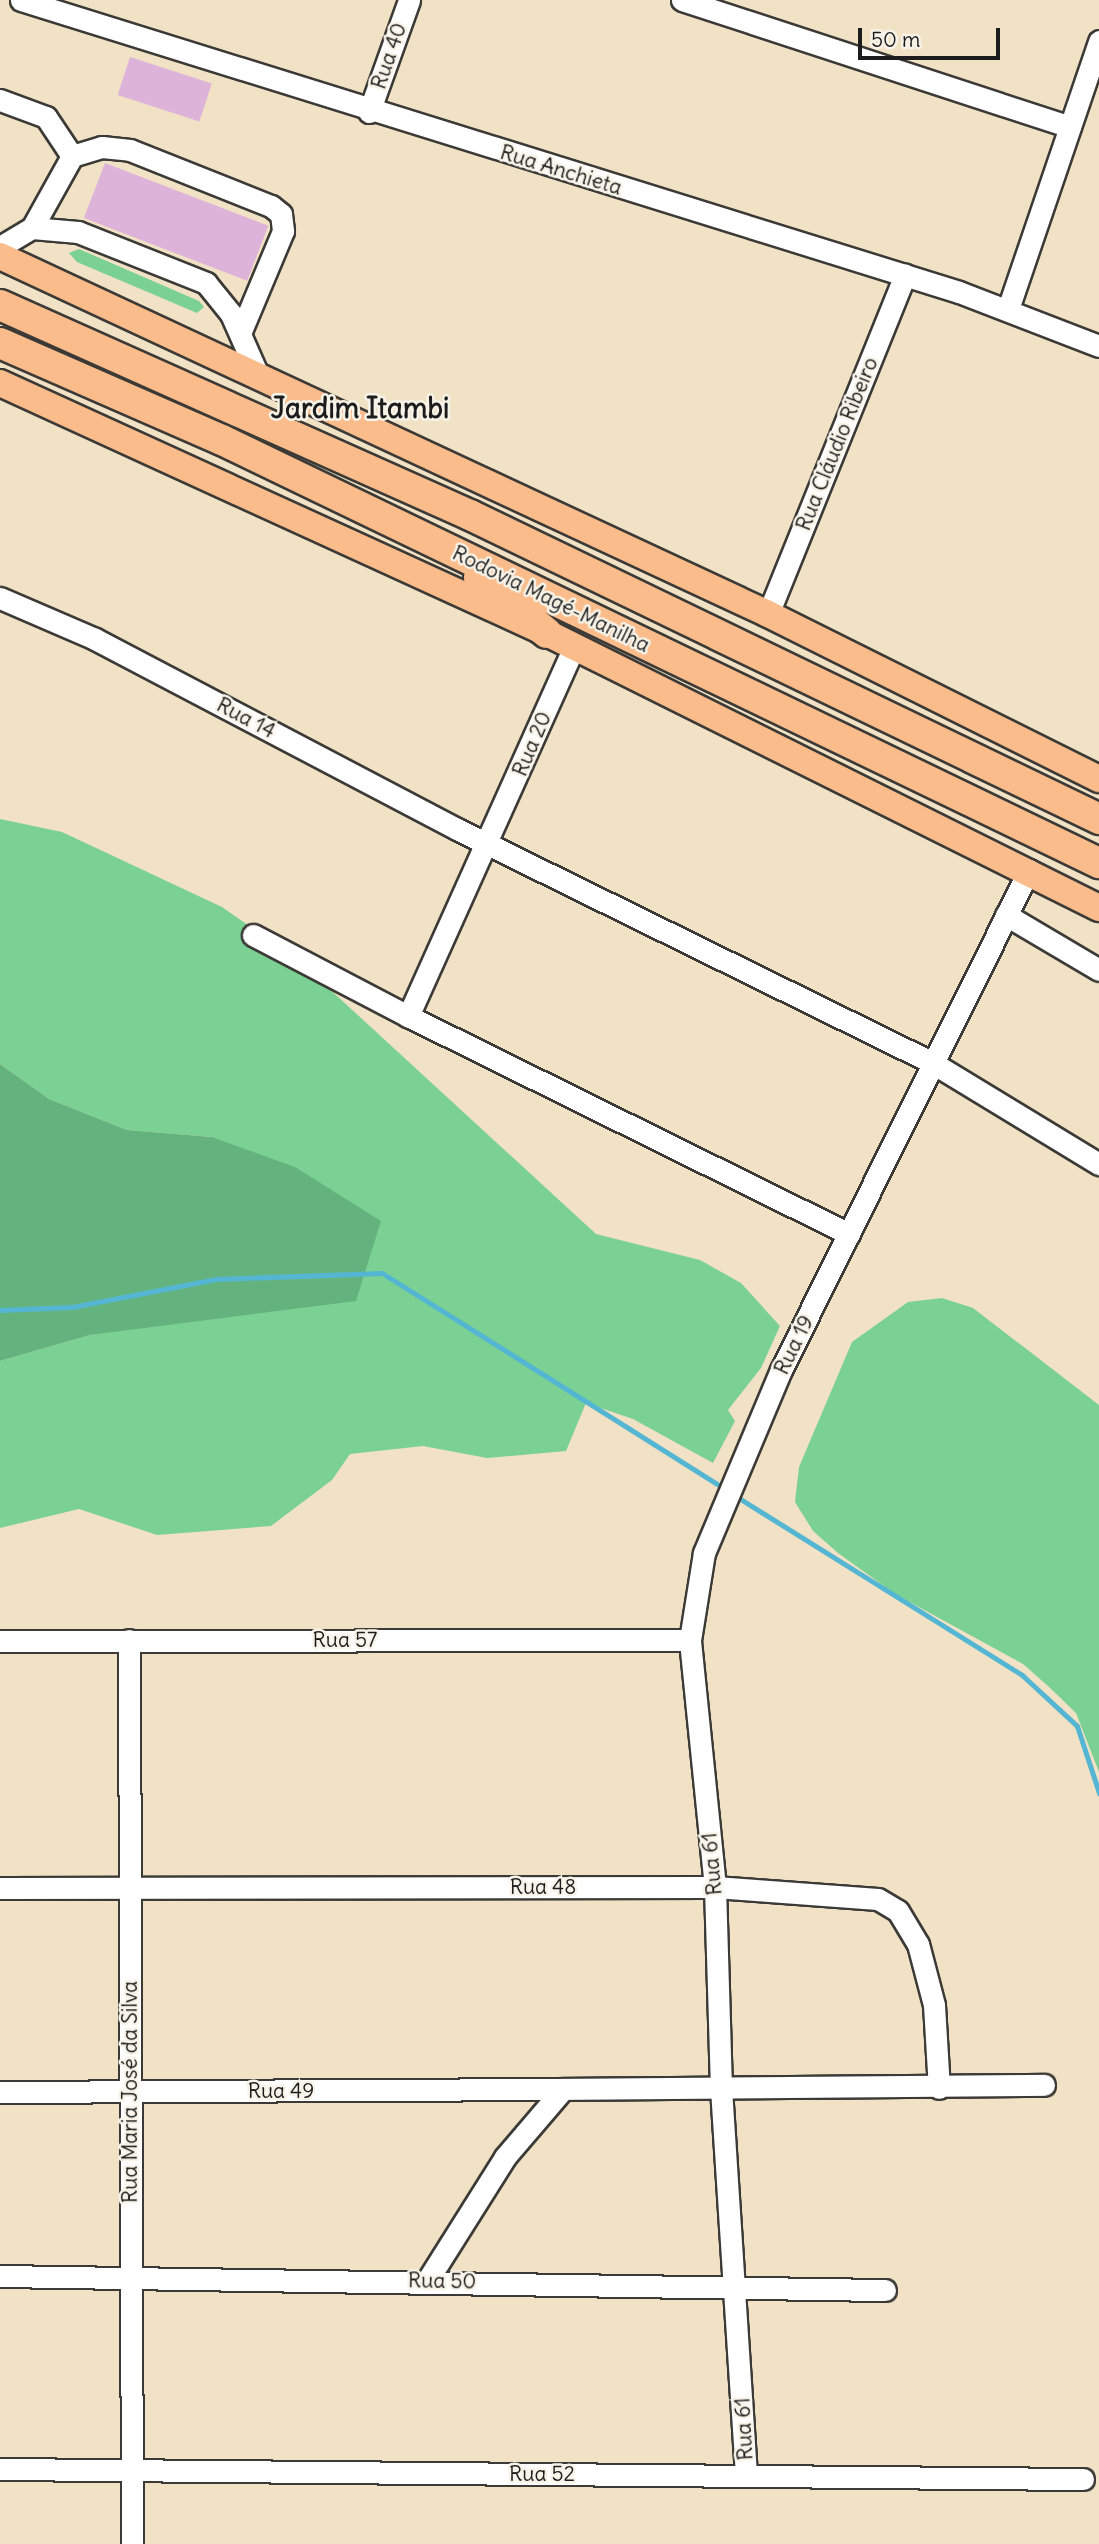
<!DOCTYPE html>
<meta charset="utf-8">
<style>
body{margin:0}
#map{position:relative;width:1099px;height:2544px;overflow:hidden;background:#f1e2c6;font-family:Delius,sans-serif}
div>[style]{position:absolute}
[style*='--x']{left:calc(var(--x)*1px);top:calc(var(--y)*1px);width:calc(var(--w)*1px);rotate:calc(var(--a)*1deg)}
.green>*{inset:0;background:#7bd194}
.forest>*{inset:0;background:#64b37e}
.stream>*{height:5px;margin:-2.5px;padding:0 2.5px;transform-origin:2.5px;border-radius:2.5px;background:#54b6d2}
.building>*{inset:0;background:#deb3d9;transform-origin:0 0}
.roads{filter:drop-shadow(2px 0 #3c3a36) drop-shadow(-2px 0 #3c3a36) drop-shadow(0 2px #3c3a36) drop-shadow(0 -2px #3c3a36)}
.minor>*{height:21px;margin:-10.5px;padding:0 10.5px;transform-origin:10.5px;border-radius:10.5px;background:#fff}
.major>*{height:26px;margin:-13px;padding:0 13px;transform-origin:13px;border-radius:13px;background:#fabc8b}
.highway>*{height:30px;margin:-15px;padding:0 15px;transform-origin:15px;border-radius:15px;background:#fabc8b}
span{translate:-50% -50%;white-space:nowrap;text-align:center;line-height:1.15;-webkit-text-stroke:5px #f7f3e8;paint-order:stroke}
.street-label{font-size:21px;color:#1c1c1c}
.district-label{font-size:28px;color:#1c1c1c;font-weight:700}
.scale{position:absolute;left:858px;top:28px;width:142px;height:32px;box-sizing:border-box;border:4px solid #1c1c1c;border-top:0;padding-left:9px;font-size:21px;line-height:24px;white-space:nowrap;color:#1c1c1c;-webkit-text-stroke:5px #f7f3e8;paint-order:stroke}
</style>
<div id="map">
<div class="green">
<div style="clip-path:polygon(79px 249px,199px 301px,204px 307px,197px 313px,77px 262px,69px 253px)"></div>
<div style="clip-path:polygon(0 819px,62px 832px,222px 907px,299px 961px,596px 1234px,700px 1260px,741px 1283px,780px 1326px,761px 1368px,728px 1410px,735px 1421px,713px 1463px,633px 1419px,586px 1403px,566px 1451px,487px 1458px,423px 1446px,350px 1454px,332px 1480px,271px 1526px,157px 1535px,79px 1509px,0 1528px,0 1361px,90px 1335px,206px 1316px,212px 1137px,127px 1130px,49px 1099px,0 1064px)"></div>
<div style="clip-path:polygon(942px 1298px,973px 1308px,1099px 1405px,1099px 1772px,1076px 1713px,1048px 1686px,1023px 1664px,895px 1594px,838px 1553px,813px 1531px,795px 1502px,799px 1467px,852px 1342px,908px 1302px)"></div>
</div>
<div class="forest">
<div style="clip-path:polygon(0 1064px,49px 1099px,127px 1130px,212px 1137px,295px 1167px,381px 1221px,356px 1301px,90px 1335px,0 1361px)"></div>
</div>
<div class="stream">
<div style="--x:0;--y:1310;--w:72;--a:-2.4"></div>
<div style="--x:72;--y:1307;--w:147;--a:-11"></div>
<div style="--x:216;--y:1279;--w:166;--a:-2.1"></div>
<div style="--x:382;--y:1273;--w:407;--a:32.2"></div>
<div style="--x:734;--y:1495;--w:340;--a:32"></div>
<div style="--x:1022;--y:1675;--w:75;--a:42.8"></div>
<div style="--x:1077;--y:1726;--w:71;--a:71.8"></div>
</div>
<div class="building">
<div style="left:130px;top:57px;width:86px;height:40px;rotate:18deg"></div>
<div style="left:105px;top:163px;width:175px;height:59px;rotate:21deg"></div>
</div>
<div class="roads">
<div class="minor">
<div style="--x:21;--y:0;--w:982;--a:17.29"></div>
<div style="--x:959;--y:292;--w:150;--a:21.1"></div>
<div style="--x:682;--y:0;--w:408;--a:18.1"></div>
<div style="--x:0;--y:100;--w:49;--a:20.3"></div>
<div style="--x:46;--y:117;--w:47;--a:56.3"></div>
<div style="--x:369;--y:112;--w:119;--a:-70.3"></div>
<div style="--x:32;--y:228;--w:82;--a:-60.9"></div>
<div style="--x:72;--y:156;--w:31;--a:-17"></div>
<div style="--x:102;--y:147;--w:28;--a:6"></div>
<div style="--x:130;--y:150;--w:152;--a:21.7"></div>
<div style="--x:271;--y:206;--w:13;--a:39"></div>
<div style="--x:281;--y:214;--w:17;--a:83"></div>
<div style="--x:283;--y:231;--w:108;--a:112.8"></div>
<div style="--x:0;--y:247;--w:37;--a:-31"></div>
<div style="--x:32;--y:228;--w:46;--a:5"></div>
<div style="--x:78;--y:232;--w:138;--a:21.7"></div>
<div style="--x:206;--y:283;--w:40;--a:51"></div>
<div style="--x:231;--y:314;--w:64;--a:66.2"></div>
<div style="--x:1008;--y:309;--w:283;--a:-71.2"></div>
<div style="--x:0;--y:598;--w:103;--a:23.3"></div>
<div style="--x:95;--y:639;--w:409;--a:27.7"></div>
<div style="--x:457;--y:829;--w:528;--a:26.18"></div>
<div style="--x:931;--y:1062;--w:197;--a:31.3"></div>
<div style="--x:768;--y:614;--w:366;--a:-68"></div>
<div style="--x:574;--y:647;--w:405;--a:114.2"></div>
<div style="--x:408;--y:1016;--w:492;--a:26.3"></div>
<div style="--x:1006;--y:915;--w:108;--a:30.6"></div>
<div style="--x:253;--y:935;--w:175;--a:27.6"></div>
<div style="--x:129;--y:1640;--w:904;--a:89.81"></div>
<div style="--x:0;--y:1641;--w:690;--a:-0.08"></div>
<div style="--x:0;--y:1888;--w:715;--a:-0.08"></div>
<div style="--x:715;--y:1887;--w:163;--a:4.2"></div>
<div style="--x:878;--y:1899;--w:23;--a:31"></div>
<div style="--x:898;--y:1911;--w:39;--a:59"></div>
<div style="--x:918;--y:1944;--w:63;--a:75.3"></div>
<div style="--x:934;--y:2005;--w:83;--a:86.6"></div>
<div style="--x:0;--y:2092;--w:563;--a:-0.31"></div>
<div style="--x:0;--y:2276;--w:885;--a:0.91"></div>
<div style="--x:427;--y:2281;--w:146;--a:-57.8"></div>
<div style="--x:505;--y:2157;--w:89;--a:-49.5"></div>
<div style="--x:563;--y:2089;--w:481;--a:-0.5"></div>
<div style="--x:0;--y:2469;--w:1083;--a:0.53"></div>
<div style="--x:746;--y:2475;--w:387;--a:-93.7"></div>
<div style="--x:721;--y:2089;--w:202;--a:-91.7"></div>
<div style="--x:715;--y:1887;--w:248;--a:-95.8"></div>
<div style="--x:690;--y:1640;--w:88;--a:-80.9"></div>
<div style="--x:704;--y:1553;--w:199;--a:-67.2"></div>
<div style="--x:781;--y:1370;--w:558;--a:-63.62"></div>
</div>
<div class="major">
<div style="--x:0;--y:256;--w:847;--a:24.99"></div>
<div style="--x:768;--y:614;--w:370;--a:26.5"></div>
<div style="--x:0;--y:383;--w:601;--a:24.56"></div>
<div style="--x:547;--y:633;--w:617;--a:26.48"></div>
</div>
<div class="highway">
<div style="--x:0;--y:305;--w:515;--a:24.08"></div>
<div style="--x:470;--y:515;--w:699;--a:25.79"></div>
<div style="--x:0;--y:343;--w:242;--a:23.6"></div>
<div style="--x:222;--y:440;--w:974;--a:25.75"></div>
<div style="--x:479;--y:578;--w:87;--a:39"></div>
</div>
</div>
<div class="street-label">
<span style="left:389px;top:56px;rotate:-71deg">Rua 40</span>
<span style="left:561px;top:170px;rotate:17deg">Rua Anchieta</span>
<span style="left:837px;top:444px;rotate:-68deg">Rua Cláudio Ribeiro</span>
<span style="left:551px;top:599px;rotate:26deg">Rodovia Magé-Manilha</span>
<span style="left:246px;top:718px;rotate:28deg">Rua 14</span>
<span style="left:532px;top:744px;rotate:-67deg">Rua 20</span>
<span style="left:794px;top:1345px;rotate:-64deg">Rua 19</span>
<span style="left:345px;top:1640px">Rua 57</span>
<span style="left:712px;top:1864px;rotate:-95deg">Rua 61</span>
<span style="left:543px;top:1887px">Rua 48</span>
<span style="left:281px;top:2091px">Rua 49</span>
<span style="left:130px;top:2092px;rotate:-90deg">Rua Maria José da Silva</span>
<span style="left:442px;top:2281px;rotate:1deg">Rua 50</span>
<span style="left:744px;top:2429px;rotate:-93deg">Rua 61</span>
<span style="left:542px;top:2474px">Rua 52</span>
</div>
<div class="district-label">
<span style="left:360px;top:408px">Jardim Itambi</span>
</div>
<div class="scale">50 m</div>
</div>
